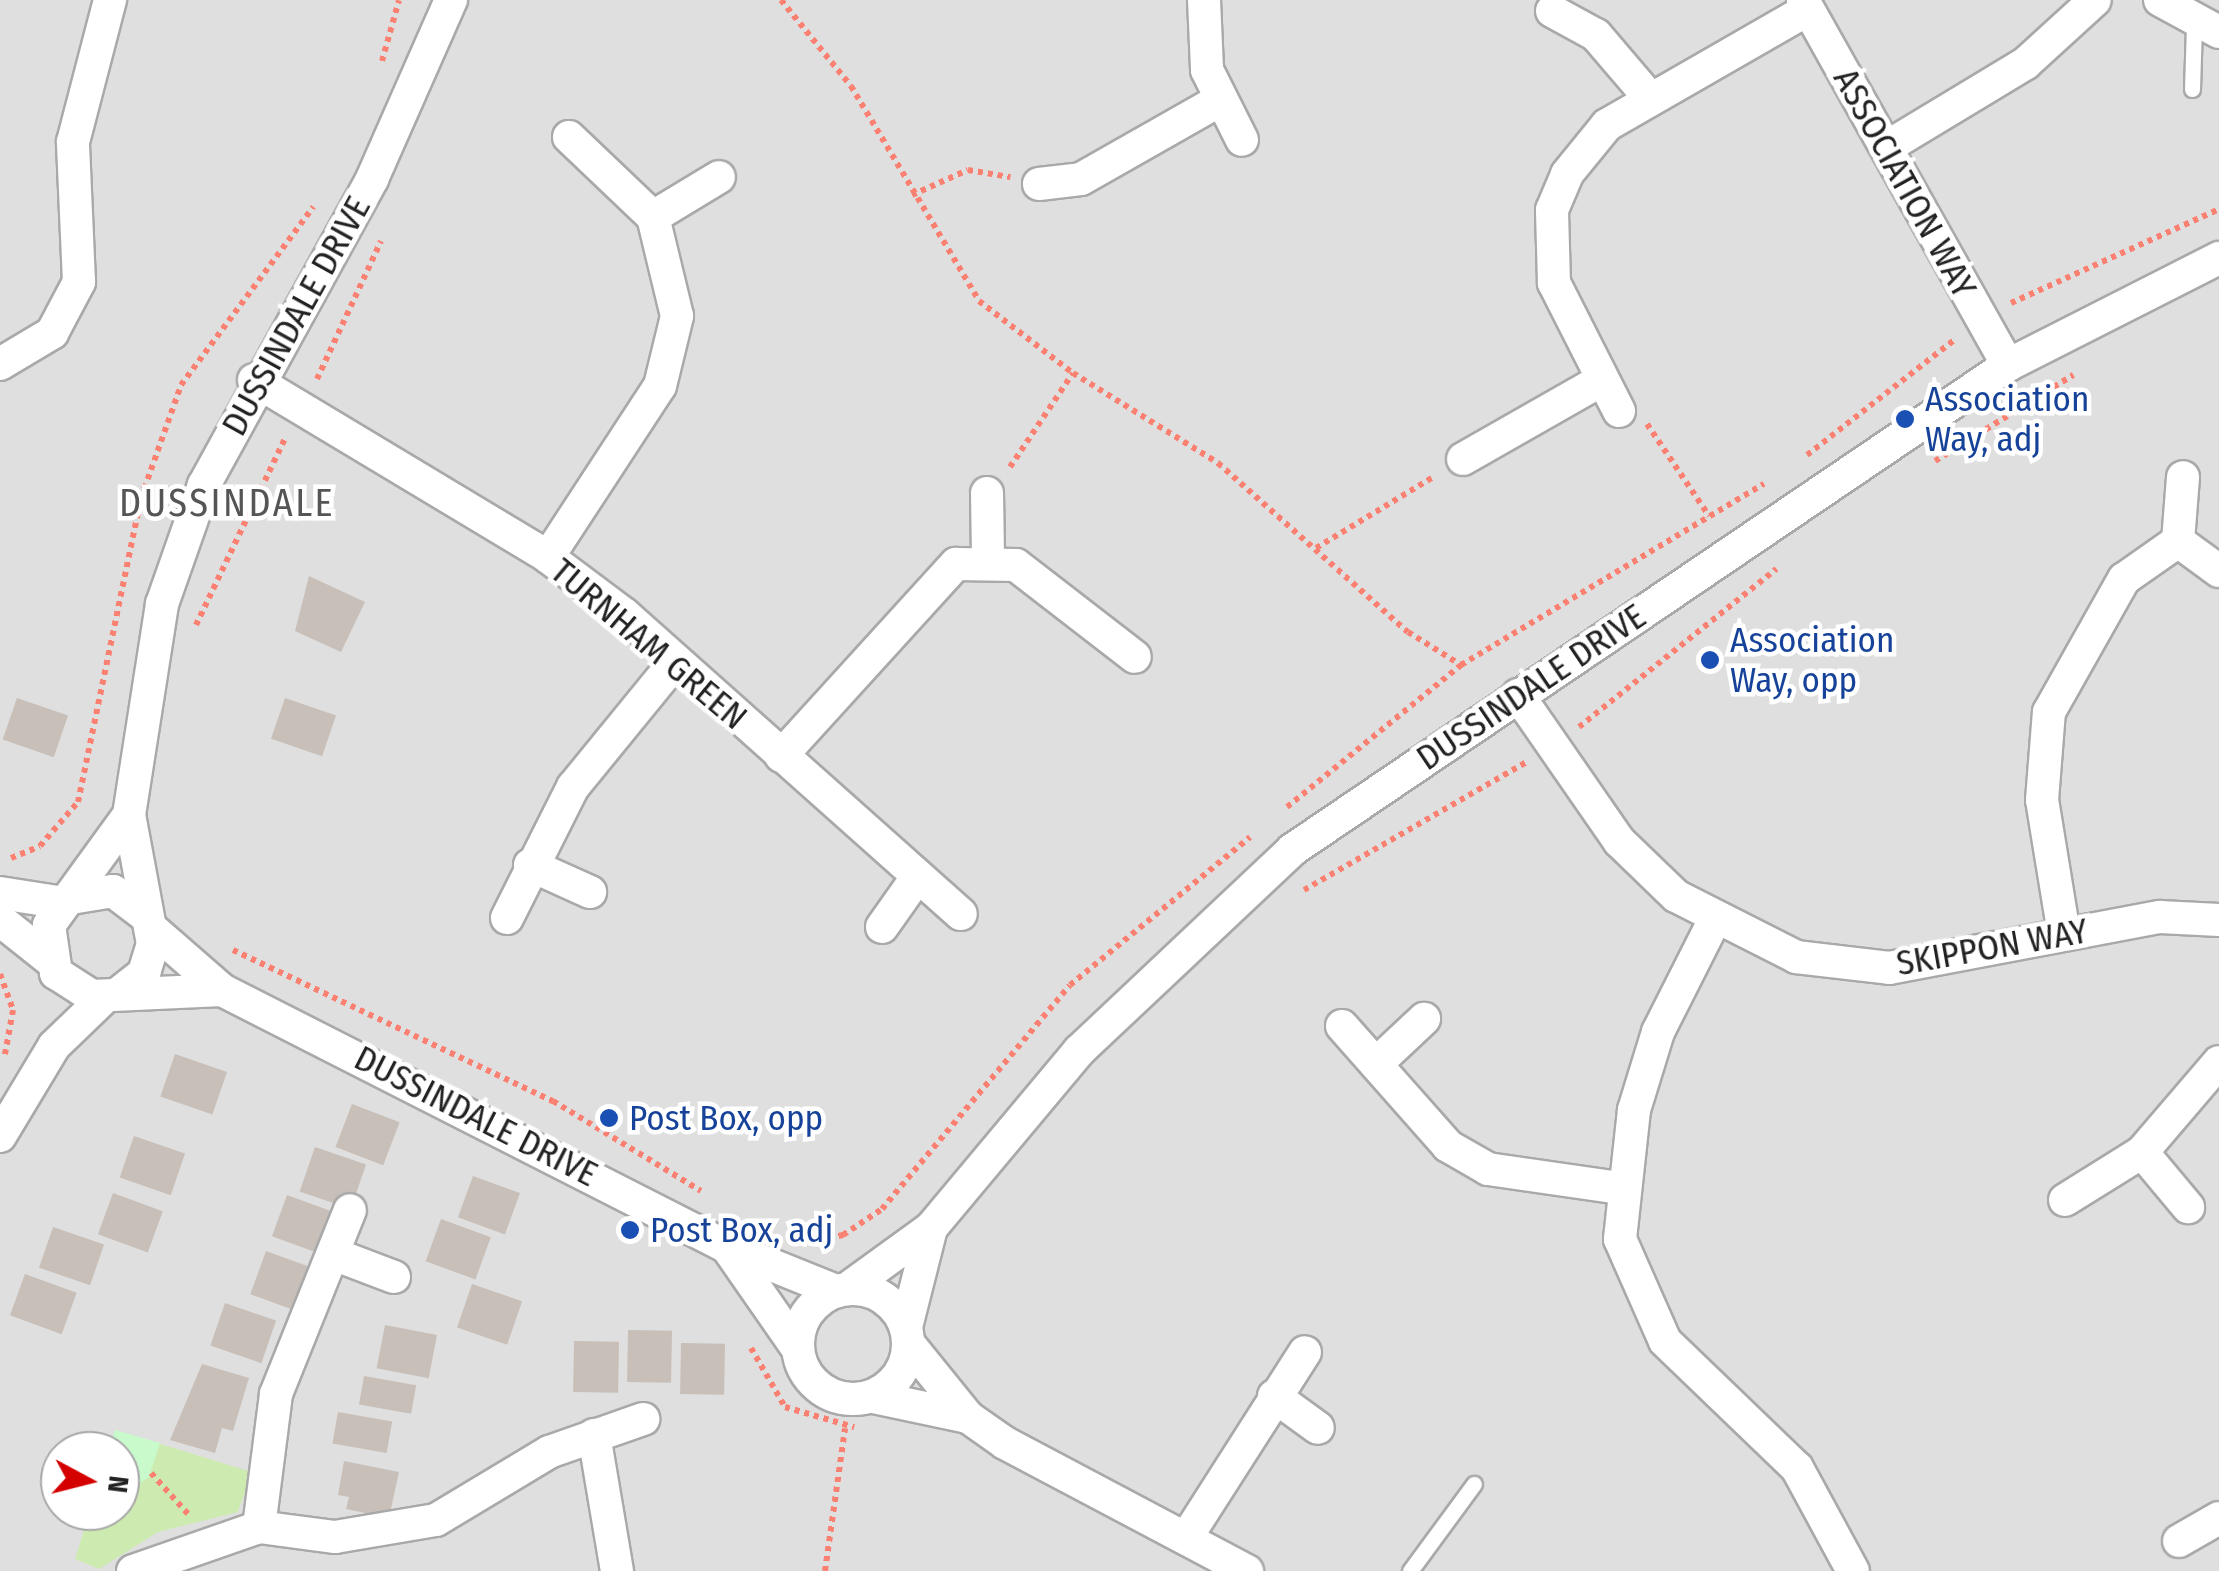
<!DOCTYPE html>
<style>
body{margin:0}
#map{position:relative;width:2219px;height:1571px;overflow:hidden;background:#f2efe9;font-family:"Fira Sans Condensed",sans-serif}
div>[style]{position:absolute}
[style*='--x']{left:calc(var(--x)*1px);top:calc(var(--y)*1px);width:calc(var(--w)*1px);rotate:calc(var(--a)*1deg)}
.residential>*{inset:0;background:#e0dfdf}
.grass>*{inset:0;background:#cdebb0}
.park>*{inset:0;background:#c8facc}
.building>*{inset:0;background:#c7bfb8;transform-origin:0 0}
.path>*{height:6px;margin-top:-3px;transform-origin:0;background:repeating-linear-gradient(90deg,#fa8072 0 5px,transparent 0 10px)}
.roads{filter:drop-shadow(2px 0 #a9a9a9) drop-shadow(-2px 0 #a9a9a9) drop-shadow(0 2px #a9a9a9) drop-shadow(0 -2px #a9a9a9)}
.lane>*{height:15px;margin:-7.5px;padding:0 7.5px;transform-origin:7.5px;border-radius:7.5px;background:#fff}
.street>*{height:32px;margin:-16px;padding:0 16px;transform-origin:16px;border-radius:16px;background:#fff}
.street>.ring{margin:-16px;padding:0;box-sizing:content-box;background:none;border:32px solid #fff;border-radius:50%}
.dots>*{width:28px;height:28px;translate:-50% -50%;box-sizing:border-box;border:5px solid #fff;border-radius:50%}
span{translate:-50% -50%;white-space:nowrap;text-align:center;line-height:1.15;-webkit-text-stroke:9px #fff;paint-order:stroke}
.street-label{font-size:35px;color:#222}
.transit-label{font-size:35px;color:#164399}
.left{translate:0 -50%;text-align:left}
.neighbourhood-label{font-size:38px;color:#555;letter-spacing:2.5px}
.north{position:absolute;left:40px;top:1431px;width:100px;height:100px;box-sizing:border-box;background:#fff;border:2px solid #a7a7a7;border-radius:50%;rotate:97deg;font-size:28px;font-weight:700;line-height:40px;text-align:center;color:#222}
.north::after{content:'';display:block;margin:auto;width:35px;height:45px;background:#d40000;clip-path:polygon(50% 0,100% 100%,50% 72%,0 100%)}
</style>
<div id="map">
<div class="residential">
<div style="clip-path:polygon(evenodd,0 0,2219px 0,2219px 1571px,0 1571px,0 0,60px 1451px,120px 1451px,120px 1511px,60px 1511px,60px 1451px)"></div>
</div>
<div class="grass">
<div style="clip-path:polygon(115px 1430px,252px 1472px,238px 1512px,158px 1532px,99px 1569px,75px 1559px,90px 1511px,120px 1511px,120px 1451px,108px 1451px)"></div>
</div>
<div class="park">
<div style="clip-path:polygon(115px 1430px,160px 1443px,149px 1477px,131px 1489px,120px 1486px,120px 1451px,108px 1451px)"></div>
</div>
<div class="building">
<div style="clip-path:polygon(309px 576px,365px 602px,341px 652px,295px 631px)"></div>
<div style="left:17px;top:698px;width:54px;height:44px;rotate:19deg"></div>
<div style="left:285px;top:698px;width:54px;height:43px;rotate:19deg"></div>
<div style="left:175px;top:1054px;width:55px;height:45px;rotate:19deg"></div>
<div style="left:352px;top:1104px;width:51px;height:46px;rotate:21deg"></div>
<div style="left:134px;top:1136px;width:54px;height:44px;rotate:19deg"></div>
<div style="left:315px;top:1147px;width:54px;height:47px;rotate:19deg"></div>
<div style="left:473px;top:1176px;width:50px;height:44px;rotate:20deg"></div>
<div style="left:113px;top:1193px;width:53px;height:44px;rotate:20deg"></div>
<div style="left:287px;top:1195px;width:51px;height:44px;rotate:20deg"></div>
<div style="left:441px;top:1219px;width:53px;height:45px;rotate:20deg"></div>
<div style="left:53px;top:1227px;width:54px;height:43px;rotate:19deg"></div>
<div style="left:266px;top:1251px;width:52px;height:46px;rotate:20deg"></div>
<div style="left:25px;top:1274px;width:55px;height:44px;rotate:20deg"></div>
<div style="left:472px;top:1284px;width:53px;height:46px;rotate:19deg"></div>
<div style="left:225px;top:1303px;width:54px;height:45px;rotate:19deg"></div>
<div style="left:385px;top:1325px;width:53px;height:44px;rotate:11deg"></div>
<div style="left:628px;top:1330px;width:44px;height:52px;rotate:1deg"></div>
<div style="left:574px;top:1341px;width:45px;height:51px;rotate:1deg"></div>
<div style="left:681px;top:1343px;width:44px;height:51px;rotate:1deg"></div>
<div style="clip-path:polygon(202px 1364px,249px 1378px,233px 1431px,222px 1428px,215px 1453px,170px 1440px)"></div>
<div style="left:364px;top:1376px;width:53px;height:29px;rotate:10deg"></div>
<div style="left:338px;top:1412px;width:55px;height:32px;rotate:10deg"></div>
<div style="clip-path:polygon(344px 1461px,399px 1472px,389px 1518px,346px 1509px,349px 1497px,338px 1495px)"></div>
</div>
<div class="path">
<div style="--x:781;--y:0;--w:111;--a:50.9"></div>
<div style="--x:851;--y:86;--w:250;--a:59.2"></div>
<div style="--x:979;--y:301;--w:118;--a:37.5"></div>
<div style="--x:1073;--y:373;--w:171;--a:31.8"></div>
<div style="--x:1218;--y:463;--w:254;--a:41.7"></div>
<div style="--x:1408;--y:632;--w:62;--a:31.9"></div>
<div style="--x:382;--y:61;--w:63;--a:-74.4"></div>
<div style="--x:912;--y:195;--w:61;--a:-24.1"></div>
<div style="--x:968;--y:170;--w:43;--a:9.5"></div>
<div style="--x:2011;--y:303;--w:228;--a:-24.3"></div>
<div style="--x:317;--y:379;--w:152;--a:-65.1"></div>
<div style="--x:1647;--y:424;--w:111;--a:56"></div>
<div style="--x:1807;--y:455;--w:187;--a:-38"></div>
<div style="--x:1935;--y:461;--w:163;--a:-31.9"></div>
<div style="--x:1010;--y:467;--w:113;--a:-56.2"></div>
<div style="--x:1316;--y:548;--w:139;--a:-31.2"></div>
<div style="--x:196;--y:625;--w:207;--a:-64.5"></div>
<div style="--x:1579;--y:727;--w:253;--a:-38.7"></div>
<div style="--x:1287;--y:807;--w:225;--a:-39.2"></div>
<div style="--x:1461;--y:665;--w:353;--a:-30.9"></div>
<div style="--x:11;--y:858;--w:31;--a:-22"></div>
<div style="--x:40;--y:846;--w:58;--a:-49.2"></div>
<div style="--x:78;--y:802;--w:310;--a:-78.3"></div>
<div style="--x:141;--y:498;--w:120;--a:-70.5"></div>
<div style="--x:181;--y:385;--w:222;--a:-53.4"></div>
<div style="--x:1304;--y:890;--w:257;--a:-29.9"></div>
<div style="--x:233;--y:950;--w:354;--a:25.3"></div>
<div style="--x:553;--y:1101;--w:173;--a:31.3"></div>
<div style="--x:0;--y:974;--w:38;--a:70"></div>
<div style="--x:13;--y:1010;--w:45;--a:100.3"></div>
<div style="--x:809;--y:1241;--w:35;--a:-10"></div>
<div style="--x:843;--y:1235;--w:47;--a:-33.7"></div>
<div style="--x:882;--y:1209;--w:292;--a:-50"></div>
<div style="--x:1070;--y:985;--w:233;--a:-39.4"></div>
<div style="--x:751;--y:1348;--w:68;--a:60"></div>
<div style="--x:785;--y:1407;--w:72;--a:16.2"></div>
<div style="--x:151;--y:1473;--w:57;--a:47.9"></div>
<div style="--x:825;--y:1571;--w:144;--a:-82"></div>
</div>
<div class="roads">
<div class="lane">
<div style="--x:2192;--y:89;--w:63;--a:-88.2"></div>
<div style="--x:1410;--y:1571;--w:108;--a:-53.7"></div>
</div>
<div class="street">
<div style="--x:1204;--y:0;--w:70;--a:87.5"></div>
<div style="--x:1207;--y:70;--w:78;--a:63.4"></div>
<div style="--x:1803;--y:0;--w:419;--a:60.7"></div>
<div style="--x:2160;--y:0;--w:67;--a:28.5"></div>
<div style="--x:1552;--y:11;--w:50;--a:28.6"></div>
<div style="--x:1596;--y:35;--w:82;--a:49.5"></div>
<div style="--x:1887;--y:147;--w:162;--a:-31.1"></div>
<div style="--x:2026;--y:63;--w:93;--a:-42.4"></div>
<div style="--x:1039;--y:184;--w:42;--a:-6.8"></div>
<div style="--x:1081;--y:179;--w:160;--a:-29.6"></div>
<div style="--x:653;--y:217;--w:77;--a:-31.2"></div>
<div style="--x:0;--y:364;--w:61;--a:-30.8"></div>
<div style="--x:52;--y:333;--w:58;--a:-62.1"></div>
<div style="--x:79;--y:282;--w:140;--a:-92.5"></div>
<div style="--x:73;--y:142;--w:147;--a:-75.4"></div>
<div style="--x:254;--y:380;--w:343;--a:31"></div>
<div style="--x:548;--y:557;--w:95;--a:36.9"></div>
<div style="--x:624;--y:614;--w:451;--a:41.7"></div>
<div style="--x:1619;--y:411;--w:144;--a:-116.9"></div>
<div style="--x:1554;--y:283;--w:73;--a:-91.6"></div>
<div style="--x:1552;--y:210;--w:39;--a:-67"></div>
<div style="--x:1567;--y:174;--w:63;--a:-50.8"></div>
<div style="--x:1607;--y:125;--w:231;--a:-29.9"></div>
<div style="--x:1463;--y:459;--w:158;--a:-29.7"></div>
<div style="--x:987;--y:493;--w:66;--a:89.1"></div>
<div style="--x:2178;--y:541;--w:51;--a:36.2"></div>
<div style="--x:548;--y:557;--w:204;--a:-56.8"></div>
<div style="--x:660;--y:386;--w:72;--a:-76.3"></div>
<div style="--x:677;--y:316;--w:102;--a:-103.6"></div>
<div style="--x:653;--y:217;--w:116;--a:-136.4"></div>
<div style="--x:1518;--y:695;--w:178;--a:55.3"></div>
<div style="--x:1619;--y:841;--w:79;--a:44"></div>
<div style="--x:1676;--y:896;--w:135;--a:26.9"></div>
<div style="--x:1796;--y:957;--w:94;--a:6.7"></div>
<div style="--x:1889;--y:968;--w:276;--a:-10.7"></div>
<div style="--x:2160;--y:917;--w:59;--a:2.9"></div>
<div style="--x:781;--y:756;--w:260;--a:-47.7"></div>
<div style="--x:956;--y:564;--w:60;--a:1"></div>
<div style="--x:1016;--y:565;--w:150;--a:37.7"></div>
<div style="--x:129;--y:815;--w:136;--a:126"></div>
<div style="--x:49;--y:925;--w:49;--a:81.7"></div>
<div style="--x:56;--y:973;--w:43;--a:32.6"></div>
<div style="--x:92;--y:996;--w:130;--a:-2.6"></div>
<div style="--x:530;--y:865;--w:66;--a:24.2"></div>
<div style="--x:0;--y:893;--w:65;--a:8.9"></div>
<div style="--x:71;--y:898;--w:43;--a:-9.5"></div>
<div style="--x:113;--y:891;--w:41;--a:37.1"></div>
<div style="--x:507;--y:918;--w:147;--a:-63.3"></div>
<div style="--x:573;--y:787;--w:161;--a:-50.8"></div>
<div style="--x:0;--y:920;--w:63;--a:38.5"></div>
<div style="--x:1714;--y:921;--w:124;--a:116.8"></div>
<div style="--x:1658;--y:1032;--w:82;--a:107.1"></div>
<div style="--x:1634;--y:1110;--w:130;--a:96.2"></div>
<div style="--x:1620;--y:1239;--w:111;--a:66.2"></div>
<div style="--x:1665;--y:1341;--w:183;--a:43.9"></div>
<div style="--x:1797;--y:1468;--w:117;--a:61.5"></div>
<div style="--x:882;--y:927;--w:59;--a:-54.7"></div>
<div style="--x:151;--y:928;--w:94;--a:41.1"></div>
<div style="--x:222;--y:990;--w:567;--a:26.97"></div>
<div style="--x:727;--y:1247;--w:118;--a:22"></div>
<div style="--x:2064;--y:934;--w:136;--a:-99.3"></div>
<div style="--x:2042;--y:800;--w:88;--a:-85.5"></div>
<div style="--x:2049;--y:712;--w:153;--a:-60.6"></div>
<div style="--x:2124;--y:579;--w:66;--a:-35.1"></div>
<div style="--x:2178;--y:541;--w:64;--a:-85.5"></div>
<div style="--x:120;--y:992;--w:31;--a:-38"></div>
<div style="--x:144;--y:973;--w:30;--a:-73"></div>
<div style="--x:153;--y:944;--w:131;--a:-100.5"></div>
<div style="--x:129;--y:815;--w:214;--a:-81.1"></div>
<div style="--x:162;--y:604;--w:126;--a:-70.6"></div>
<div style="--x:204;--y:485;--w:349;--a:-61.2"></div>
<div style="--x:372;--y:179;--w:196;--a:-66.2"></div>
<div style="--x:1342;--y:1026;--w:160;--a:48.5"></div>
<div style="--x:1448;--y:1146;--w:46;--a:29.9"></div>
<div style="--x:1488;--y:1169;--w:133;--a:8.2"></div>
<div style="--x:1376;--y:1064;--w:66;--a:-43.2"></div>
<div style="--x:0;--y:1136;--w:105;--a:-59"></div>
<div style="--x:54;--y:1046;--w:72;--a:-43.9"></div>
<div style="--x:2142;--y:1152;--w:72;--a:50.1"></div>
<div style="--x:2065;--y:1200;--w:91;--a:-31.9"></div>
<div style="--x:2142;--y:1152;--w:118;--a:-49.5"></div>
<div style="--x:727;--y:1247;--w:124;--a:55.2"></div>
<div style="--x:336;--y:1255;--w:62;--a:20.8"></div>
<div class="ring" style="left:798px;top:1289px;width:78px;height:78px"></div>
<div style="--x:847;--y:1289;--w:104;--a:-36"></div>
<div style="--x:931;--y:1228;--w:231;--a:-50.1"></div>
<div style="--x:1079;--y:1051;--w:293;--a:-43.3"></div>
<div style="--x:1292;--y:850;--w:865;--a:-34.11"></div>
<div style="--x:2008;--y:365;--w:237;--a:-26.9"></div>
<div style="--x:906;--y:1327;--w:102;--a:-75.8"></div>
<div style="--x:909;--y:1344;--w:94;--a:51.1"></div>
<div style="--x:968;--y:1417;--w:45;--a:35.1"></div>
<div style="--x:1005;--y:1443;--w:274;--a:27.9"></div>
<div style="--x:1274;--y:1396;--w:54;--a:36"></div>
<div style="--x:873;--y:1397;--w:97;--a:11.9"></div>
<div style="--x:594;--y:1435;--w:138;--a:80.4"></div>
<div style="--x:259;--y:1527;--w:134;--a:-82.7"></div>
<div style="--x:276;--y:1394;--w:198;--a:-68.1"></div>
<div style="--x:1188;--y:1535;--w:217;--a:-57.4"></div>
<div style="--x:2179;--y:1541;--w:46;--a:-29.9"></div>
<div style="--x:133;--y:1571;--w:133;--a:-19.2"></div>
<div style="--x:259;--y:1527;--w:77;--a:7.5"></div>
<div style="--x:335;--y:1537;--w:102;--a:-9.6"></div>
<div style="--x:436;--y:1520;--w:132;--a:-31"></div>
<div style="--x:549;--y:1452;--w:100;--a:-19.3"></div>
</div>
</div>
<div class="dots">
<div style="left:1905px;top:419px;background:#1a4fb4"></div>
<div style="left:1710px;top:660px;background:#1a4fb4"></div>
<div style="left:609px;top:1118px;background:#1a4fb4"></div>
<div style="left:630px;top:1230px;background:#1a4fb4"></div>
</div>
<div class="street-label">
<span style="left:1905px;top:183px;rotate:61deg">ASSOCIATION WAY</span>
<span style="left:296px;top:316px;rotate:-61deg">DUSSINDALE DRIVE</span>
<span style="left:649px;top:644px;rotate:40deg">TURNHAM GREEN</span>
<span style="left:1531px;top:687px;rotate:-34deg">DUSSINDALE DRIVE</span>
<span style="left:1992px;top:947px;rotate:-10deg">SKIPPON WAY</span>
<span style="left:476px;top:1116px;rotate:27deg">DUSSINDALE DRIVE</span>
</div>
<div class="transit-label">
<span class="left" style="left:1925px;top:419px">Association<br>Way, adj</span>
<span class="left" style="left:1730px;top:660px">Association<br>Way, opp</span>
<span class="left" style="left:629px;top:1118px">Post Box, opp</span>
<span class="left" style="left:650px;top:1230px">Post Box, adj</span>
</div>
<div class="neighbourhood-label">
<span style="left:227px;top:504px">DUSSINDALE</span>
</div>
<div class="north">N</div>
</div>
